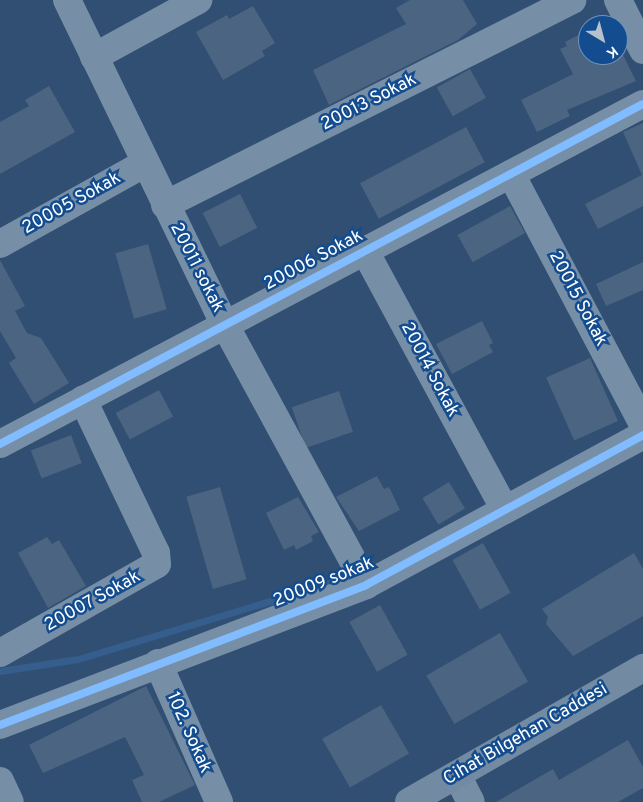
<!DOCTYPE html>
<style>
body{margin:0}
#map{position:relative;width:643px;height:802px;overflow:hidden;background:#304f73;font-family:Overpass,sans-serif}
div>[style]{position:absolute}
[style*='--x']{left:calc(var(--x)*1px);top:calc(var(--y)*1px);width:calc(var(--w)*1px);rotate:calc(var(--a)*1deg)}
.stream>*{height:7px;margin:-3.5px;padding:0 3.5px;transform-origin:3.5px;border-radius:3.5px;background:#355e8d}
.building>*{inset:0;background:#4b6481;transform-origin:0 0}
.minor>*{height:28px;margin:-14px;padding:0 14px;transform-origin:14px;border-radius:14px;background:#778fa6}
.secondary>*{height:28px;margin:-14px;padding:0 14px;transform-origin:14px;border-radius:14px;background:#738aa3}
.cycleway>*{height:8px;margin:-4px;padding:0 4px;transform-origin:4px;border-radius:4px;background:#80bcff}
span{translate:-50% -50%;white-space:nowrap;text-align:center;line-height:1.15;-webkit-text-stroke:5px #134d90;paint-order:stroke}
.street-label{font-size:18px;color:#fff}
.north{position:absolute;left:578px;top:15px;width:50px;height:50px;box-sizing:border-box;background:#134d90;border:1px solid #7194bc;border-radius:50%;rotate:143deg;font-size:14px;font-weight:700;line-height:20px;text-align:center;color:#fff}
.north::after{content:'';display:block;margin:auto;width:18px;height:22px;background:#b7c1ce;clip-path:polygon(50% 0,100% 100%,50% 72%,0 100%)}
</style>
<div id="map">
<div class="stream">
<div style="--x:0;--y:671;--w:79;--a:-8.7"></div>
<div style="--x:78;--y:659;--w:287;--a:-16.8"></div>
</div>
<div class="building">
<div style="clip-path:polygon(410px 0,463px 0,477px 24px,458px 40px,329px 105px,313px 70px,406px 24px,396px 8px)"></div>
<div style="clip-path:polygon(253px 6px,275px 43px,262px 51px,265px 56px,223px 80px,196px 32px,227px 15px,229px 19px)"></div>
<div style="clip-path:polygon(588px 30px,588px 55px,623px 55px,636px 81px,567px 110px,570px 116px,537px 132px,521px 100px,573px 74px,560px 49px,567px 46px,565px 42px)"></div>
<div style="left:470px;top:69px;width:33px;height:38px;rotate:61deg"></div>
<div style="clip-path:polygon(49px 86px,75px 132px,0 174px,0 122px,29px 106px,25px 100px)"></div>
<div style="clip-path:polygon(643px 123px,643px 206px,598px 229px,585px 204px,642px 175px,623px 132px)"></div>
<div style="left:466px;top:127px;width:40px;height:120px;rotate:62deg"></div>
<div style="left:240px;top:194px;width:38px;height:42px;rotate:63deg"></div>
<div style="left:510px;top:206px;width:31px;height:60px;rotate:61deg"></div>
<div style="left:148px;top:244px;width:68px;height:34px;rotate:74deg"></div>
<div style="clip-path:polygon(0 260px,25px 306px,15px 311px,27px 333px,41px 338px,69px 383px,34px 404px,9px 363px,16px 358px,0 331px)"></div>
<div style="clip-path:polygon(643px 262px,643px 290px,606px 306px,596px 284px)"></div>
<div style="clip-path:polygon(482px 321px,493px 343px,489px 345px,493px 352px,452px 374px,436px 344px)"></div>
<div style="left:590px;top:358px;width:69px;height:48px;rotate:66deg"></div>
<div style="left:159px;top:390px;width:30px;height:49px;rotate:62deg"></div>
<div style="left:339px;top:391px;width:43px;height:50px;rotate:71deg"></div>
<div style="left:71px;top:435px;width:30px;height:43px;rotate:69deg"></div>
<div style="clip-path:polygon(377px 476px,384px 489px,389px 487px,400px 510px,359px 531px,336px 497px)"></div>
<div style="left:449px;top:482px;width:31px;height:31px;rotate:59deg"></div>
<div style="left:220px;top:487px;width:96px;height:35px;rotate:74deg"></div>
<div style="clip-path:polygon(298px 497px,319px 532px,311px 536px,313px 541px,296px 550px,294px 545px,284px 550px,266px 513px)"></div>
<div style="clip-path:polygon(47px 537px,52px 544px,59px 540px,86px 586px,48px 608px,18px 553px)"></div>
<div style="left:483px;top:543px;width:57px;height:35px;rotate:61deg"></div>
<div style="clip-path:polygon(634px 553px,643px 569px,643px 616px,573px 656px,546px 624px,548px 617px,542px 609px)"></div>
<div style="left:380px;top:605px;width:57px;height:35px;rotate:61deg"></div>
<div style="left:500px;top:633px;width:56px;height:85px;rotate:60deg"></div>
<div style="clip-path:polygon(146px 686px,195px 785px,159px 802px,142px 802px,132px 780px,144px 775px,125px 737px,43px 773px,29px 745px)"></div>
<div style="left:381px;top:705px;width:56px;height:68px;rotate:60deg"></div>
<div style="clip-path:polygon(628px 740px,643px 767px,643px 788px,618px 802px,496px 802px,553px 769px,559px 780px)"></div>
</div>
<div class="minor">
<div style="--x:67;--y:0;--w:361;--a:64.1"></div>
<div style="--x:225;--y:325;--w:296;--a:61.5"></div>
<div style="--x:618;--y:0;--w:56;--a:63.4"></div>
<div style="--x:94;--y:57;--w:119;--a:-28.7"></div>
<div style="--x:511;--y:174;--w:283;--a:62.2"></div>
<div style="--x:165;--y:205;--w:456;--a:-26.7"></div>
<div style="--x:0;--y:244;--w:165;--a:-29.1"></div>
<div style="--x:365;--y:251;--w:294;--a:61.6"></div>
<div style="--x:0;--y:444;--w:727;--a:-27.87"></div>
<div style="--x:0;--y:653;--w:180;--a:-29.5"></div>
<div style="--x:157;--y:564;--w:11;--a:-95"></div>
<div style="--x:156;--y:553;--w:170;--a:-115.5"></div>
<div style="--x:158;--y:663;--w:152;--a:66.3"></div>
<div style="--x:0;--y:725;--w:392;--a:-20.9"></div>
<div style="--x:366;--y:585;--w:315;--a:-28.4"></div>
<div style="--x:457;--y:775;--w:30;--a:63"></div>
<div style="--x:0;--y:781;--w:23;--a:65"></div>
</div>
<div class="secondary">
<div style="--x:409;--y:802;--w:270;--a:-29.8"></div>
</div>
<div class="cycleway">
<div style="--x:0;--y:444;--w:727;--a:-27.87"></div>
<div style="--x:0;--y:725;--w:392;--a:-20.9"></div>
<div style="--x:366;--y:585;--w:315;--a:-28.4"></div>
</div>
<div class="street-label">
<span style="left:369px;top:103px;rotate:-27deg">20013 Sokak</span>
<span style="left:72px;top:204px;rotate:-29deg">20005 Sokak</span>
<span style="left:314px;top:261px;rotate:-28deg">20006 Sokak</span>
<span style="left:196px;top:268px;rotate:63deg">20011 sokak</span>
<span style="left:577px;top:299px;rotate:62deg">20015 Sokak</span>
<span style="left:429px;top:370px;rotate:62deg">20014 Sokak</span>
<span style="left:324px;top:583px;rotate:-22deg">20009 sokak</span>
<span style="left:93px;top:602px;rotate:-29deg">20007 Sokak</span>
<span style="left:188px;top:733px;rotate:66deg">102. Sokak</span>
<span style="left:526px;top:735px;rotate:-30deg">Cihat Bilgehan Caddesi</span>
</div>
<div class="north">K</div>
</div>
